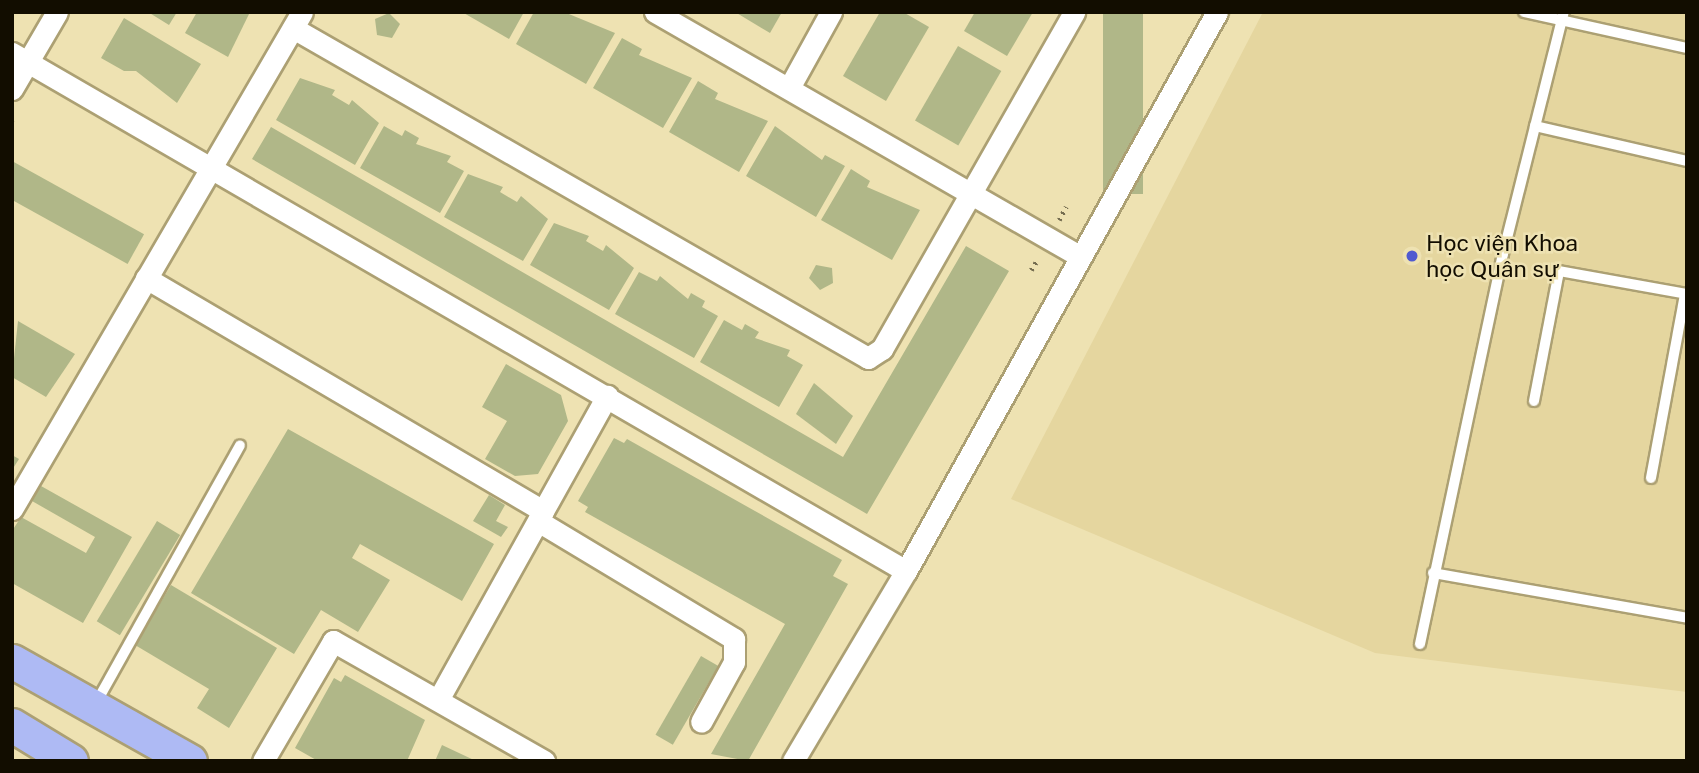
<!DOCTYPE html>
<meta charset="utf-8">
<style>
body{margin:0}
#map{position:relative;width:1699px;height:773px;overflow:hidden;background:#eee2b2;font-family:"Public Sans",sans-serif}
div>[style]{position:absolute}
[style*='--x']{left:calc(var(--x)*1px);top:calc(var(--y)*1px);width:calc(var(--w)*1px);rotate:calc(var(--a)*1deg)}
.built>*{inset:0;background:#e5d69f}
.building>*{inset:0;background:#b0b788;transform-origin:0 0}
.path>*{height:4.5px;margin-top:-2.25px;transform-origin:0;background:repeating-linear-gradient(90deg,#756d50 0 2px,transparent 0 7px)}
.roads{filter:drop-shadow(2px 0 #aca073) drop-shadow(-2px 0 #aca073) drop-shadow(0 2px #aca073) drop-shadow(0 -2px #aca073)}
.service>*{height:10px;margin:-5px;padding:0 5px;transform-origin:5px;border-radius:5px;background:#fff}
.minor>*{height:21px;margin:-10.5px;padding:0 10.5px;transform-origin:10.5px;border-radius:10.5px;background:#fff}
.trunk>*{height:33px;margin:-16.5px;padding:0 16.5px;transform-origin:16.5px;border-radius:16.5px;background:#aebaf4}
.dots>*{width:19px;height:19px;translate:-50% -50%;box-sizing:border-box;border:4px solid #eee2b2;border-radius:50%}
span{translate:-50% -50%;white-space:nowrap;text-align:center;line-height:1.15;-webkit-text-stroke:5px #eee2b2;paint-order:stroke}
.poi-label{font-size:23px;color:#120d00}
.left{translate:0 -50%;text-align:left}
.frame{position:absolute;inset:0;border:14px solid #120d00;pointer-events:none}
</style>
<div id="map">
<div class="built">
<div style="clip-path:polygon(1263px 12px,1687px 12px,1687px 692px,1375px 653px,1011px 499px)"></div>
</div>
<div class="building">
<div style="clip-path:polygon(148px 12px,177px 12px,169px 25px)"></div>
<div style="clip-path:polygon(197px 12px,250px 12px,228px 57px,185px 33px)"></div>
<div style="clip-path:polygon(462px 12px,524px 12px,509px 39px)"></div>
<div style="clip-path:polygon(534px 12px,564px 12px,615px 33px,586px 84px,516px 44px)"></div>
<div style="clip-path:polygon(735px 12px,782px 12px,770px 33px)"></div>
<div style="clip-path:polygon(880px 12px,903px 12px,929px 27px,886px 101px,843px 76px)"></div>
<div style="clip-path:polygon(975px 12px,1033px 12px,1007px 56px,964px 31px)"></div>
<div style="left:1103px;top:12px;width:40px;height:182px"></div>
<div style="clip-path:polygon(389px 13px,400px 24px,392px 38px,377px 35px,375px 19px)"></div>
<div style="clip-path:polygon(124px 18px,201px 64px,177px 103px,136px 71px,124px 71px,101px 58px)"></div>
<div style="clip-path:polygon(622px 38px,642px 49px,639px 55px,692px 78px,663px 128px,593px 88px)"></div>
<div style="left:958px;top:46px;width:50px;height:86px;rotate:30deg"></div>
<div style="clip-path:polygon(300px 78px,335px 90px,332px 95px,349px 105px,352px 100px,379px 123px,355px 165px,276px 120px)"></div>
<div style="clip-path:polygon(698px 81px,718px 93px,715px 99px,768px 121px,739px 172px,669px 132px)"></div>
<div style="clip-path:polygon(384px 126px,402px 136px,405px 130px,419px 138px,416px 144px,451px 156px,447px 162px,464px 171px,440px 213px,360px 168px)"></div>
<div style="clip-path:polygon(775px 126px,822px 160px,825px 155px,845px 166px,816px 217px,746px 176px)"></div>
<div style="clip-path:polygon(271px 127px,843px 457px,966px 246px,1009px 271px,867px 514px,252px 159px)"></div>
<div style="left:12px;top:161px;width:151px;height:34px;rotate:29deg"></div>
<div style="clip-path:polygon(851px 169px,870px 181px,867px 187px,920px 210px,892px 260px,821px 220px)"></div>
<div style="clip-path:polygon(468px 174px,503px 187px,500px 192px,517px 202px,521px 196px,548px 219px,523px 261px,444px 217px)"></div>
<div style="clip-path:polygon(554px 223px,589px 236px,586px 241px,603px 251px,606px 245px,634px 268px,609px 310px,530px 265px)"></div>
<div style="clip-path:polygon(816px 265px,832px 268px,833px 283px,820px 290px,809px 278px)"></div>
<div style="clip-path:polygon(639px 272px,657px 281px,660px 276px,688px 299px,691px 293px,705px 301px,702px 307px,718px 316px,694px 358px,615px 314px)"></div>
<div style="clip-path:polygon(724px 320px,742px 330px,745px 324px,759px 332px,755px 338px,790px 350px,787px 356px,803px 365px,779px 407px,700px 362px)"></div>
<div style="clip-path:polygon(18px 321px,75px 354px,46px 397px,12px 377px)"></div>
<div style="clip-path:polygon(506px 364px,561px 395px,568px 421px,538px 474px,515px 476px,485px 459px,507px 421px,482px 407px)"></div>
<div style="clip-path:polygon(814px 383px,853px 416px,836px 444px,796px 414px)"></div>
<div style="clip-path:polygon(288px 429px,494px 544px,462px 601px,360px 544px,352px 558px,390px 580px,358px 632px,321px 610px,294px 654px,191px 593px)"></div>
<div style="clip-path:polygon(614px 438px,624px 443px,627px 439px,842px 560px,833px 576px,848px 584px,748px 761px,711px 754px,785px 624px,585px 512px,588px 507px,578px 501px)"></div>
<div style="clip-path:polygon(12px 455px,19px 459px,12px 470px)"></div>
<div style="clip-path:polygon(41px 486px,132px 537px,83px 623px,12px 583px,12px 531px,21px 517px,86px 553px,95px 537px,32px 501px)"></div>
<div style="clip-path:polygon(489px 495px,505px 505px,496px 521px,508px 527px,501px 537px,473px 521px)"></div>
<div style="left:157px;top:521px;width:27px;height:117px;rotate:31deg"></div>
<div style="clip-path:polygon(171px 585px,277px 648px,229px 728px,197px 708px,209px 689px,135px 645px)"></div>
<div style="left:701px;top:656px;width:20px;height:91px;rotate:30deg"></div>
<div style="clip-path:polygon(345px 675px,425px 720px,407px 761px,318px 761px,295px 748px,334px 678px,341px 682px)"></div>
<div style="clip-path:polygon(442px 745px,476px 761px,435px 761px)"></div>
</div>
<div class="path">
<div style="--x:12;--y:123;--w:5;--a:22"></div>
<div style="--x:1059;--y:220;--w:15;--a:-62"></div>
<div style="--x:1031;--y:270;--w:13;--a:-58"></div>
</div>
<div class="roads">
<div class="service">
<div style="--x:1524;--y:12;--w:167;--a:12.5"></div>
<div style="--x:1535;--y:126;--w:156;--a:13"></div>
<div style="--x:1534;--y:401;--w:132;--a:-79.1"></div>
<div style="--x:1559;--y:271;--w:130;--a:10.2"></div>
<div style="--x:1651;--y:478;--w:187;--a:-79.5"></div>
<div style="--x:1433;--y:573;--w:258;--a:10"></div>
<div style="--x:1420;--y:644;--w:399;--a:-78"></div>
<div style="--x:1503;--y:254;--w:250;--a:-75.9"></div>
<div style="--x:96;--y:703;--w:295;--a:-60.8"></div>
</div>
<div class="minor">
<div style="--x:655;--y:12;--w:491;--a:29.9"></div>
<div style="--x:293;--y:28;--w:663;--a:29.85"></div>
<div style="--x:868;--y:358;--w:17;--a:-33"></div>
<div style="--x:882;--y:349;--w:388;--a:-60.3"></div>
<div style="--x:12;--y:53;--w:1033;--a:30.09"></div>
<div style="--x:789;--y:88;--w:87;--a:-61.1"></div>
<div style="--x:12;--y:89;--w:89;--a:-59.7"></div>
<div style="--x:146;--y:278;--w:460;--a:30.4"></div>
<div style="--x:543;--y:511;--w:132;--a:-60.9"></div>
<div style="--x:12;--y:509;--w:575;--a:-59.74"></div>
<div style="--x:538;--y:521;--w:229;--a:31"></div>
<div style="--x:734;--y:639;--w:23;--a:90"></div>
<div style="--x:734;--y:662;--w:68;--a:118.8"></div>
<div style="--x:438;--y:700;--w:216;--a:-60.9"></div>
<div style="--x:263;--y:761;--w:139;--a:-59.7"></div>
<div style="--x:333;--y:641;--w:243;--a:29.6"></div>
<div style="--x:793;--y:761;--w:221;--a:-59.3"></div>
<div style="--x:906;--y:571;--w:640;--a:-60.91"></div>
</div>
<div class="trunk">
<div style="--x:12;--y:661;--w:204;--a:29.3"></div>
<div style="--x:12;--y:725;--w:69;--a:31.4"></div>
</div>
</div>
<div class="dots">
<div style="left:1412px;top:256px;background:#505ad0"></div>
</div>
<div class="poi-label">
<span class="left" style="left:1426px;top:256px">Học viện Khoa<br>học Quân sự</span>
</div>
<div class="frame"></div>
</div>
